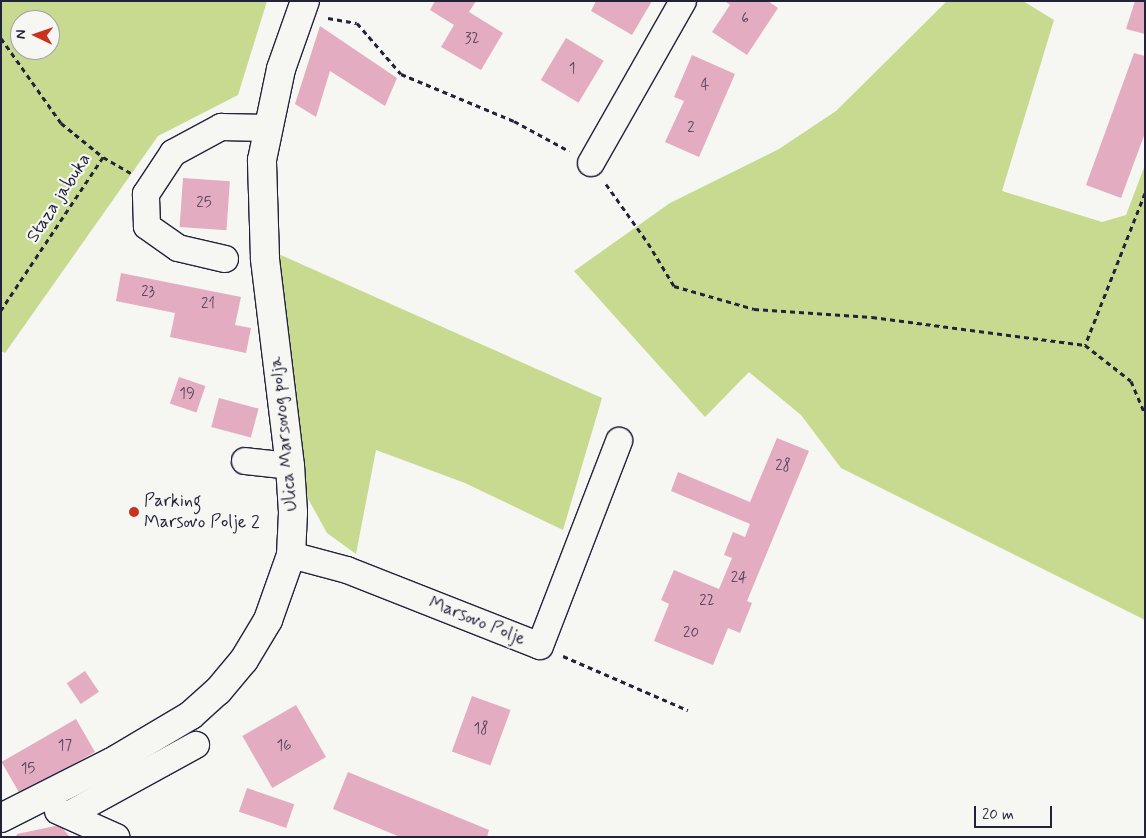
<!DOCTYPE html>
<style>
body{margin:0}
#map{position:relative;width:1146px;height:838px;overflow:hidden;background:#f6f6f2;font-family:Mynerve,sans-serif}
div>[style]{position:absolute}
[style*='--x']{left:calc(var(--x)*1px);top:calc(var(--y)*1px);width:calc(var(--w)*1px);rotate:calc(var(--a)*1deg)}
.green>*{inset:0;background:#c7da8f}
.building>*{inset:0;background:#e4acc1;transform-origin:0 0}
.path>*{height:3px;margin-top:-1.5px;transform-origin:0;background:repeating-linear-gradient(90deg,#22223b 0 5px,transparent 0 9px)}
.roads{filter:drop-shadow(1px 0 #22223b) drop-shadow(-1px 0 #22223b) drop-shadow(0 1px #22223b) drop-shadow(0 -1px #22223b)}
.minor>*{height:26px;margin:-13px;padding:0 13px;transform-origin:13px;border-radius:13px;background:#f6f6f2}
.major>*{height:28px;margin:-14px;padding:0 14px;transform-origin:14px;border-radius:14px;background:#f6f6f2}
.dots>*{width:14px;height:14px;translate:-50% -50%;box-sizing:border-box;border:2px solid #f6f6f2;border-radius:50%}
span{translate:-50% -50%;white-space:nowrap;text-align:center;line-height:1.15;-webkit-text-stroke:4.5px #f6f6f2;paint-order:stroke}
.number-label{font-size:15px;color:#52445c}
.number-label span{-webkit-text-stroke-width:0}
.street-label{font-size:18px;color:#22223b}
.poi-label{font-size:18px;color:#22223b}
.left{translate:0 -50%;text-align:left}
.frame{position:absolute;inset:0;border:2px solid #22223b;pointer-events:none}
.north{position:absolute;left:10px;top:10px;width:50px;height:50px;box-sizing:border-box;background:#f6f6f2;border:1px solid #a1a1a9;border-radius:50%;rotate:273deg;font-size:14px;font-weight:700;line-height:20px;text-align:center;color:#22223b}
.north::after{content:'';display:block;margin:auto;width:18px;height:22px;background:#c8321e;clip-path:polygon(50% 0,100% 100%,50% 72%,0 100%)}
.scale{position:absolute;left:974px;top:806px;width:78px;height:22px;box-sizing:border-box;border:2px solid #22223b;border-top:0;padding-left:6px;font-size:15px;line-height:18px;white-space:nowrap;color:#22223b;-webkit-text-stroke:4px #f6f6f2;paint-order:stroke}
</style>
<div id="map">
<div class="green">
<div style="clip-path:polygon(evenodd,1px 1px,267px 1px,238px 95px,158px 136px,5px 353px,1px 351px,1px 1px,20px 20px,50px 20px,50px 50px,20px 50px,20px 20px)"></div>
<div style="clip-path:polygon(947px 1px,1023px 1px,1054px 20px,1002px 191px,1102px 222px,1126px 215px,1145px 165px,1145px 620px,841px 468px,801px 415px,749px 372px,705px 417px,574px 271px,670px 203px,779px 149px,836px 111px)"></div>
<div style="clip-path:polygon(265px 248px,602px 398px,563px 530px,465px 483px,376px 450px,356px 554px,327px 533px,290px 466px)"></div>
</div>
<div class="building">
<div style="clip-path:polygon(435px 1px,476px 1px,469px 12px,503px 33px,481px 70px,441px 47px,454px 25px,430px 10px)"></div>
<div style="clip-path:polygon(596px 1px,652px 1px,632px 35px,591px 11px)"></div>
<div style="clip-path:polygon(725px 1px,768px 1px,778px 8px,747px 55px,712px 32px,730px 5px)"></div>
<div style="clip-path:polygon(1135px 1px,1145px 1px,1145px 34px,1126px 29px)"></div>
<div style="clip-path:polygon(320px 26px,397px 78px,385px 106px,330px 71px,316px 117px,295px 104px)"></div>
<div style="left:566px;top:38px;width:44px;height:49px;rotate:31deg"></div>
<div style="clip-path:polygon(1134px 53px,1145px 56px,1145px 133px,1121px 198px,1086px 185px)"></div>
<div style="clip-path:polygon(692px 55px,735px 74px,699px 157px,665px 142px,684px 101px,674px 97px)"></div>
<div style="left:183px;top:178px;width:47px;height:49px;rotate:4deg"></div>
<div style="clip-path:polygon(121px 273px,241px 297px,235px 325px,251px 328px,246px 353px,170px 337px,175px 313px,116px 301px)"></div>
<div style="left:179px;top:377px;width:28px;height:28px;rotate:19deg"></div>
<div style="left:219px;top:398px;width:41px;height:30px;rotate:15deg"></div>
<div style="clip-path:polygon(777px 438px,809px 451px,747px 601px,752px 603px,740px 633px,728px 628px,713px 665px,654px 641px,669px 604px,661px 600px,674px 570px,719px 589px,732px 558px,724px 555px,733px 532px,745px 537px,750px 524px,671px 491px,678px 472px,750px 502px)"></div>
<div style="left:85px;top:671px;width:25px;height:22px;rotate:56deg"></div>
<div style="left:472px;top:696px;width:41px;height:59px;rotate:20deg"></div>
<div style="left:296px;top:705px;width:60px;height:62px;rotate:60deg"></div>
<div style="left:76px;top:719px;width:38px;height:86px;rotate:60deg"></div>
<div style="clip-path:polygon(348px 772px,489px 830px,487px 837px,400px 837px,333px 809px)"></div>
<div style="left:247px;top:788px;width:50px;height:25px;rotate:19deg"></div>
<div style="clip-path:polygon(60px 825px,70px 837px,16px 837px,17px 834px)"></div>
</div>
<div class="path">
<div style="--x:328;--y:18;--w:29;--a:10"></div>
<div style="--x:357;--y:23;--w:67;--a:49.2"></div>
<div style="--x:401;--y:74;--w:122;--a:22.6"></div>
<div style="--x:514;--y:121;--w:63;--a:28.6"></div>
<div style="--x:1;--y:38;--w:104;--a:54.8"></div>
<div style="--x:61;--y:123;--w:54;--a:39"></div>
<div style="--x:103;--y:157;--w:184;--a:123.7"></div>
<div style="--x:103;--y:157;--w:32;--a:30"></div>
<div style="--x:606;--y:184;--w:72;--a:54.6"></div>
<div style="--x:648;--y:243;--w:50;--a:58.8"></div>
<div style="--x:674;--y:286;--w:83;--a:16"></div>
<div style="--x:754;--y:309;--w:118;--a:3.9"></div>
<div style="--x:872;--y:317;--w:215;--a:7.5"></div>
<div style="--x:1145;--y:193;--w:163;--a:111.5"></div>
<div style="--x:1085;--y:345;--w:58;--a:38"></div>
<div style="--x:1131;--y:381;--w:36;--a:67"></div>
<div style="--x:563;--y:656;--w:136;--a:23.4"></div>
</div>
<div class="roads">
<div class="minor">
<div style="--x:591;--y:163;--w:186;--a:-60.4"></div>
<div style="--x:225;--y:259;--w:48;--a:-166.8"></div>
<div style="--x:178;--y:248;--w:38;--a:-145"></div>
<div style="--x:147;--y:226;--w:32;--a:-92"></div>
<div style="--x:146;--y:194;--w:49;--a:-56.6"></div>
<div style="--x:173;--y:153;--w:55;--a:-28.4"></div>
<div style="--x:221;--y:127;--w:47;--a:1.2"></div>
<div style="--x:245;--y:461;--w:45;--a:6.3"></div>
<div style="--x:291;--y:555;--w:58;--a:15"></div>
<div style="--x:347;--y:570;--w:207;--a:21.5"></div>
<div style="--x:540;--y:646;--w:220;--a:-68.9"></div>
<div style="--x:58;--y:811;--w:64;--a:24.1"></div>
<div style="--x:68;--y:815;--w:146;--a:-28.7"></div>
</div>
<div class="major">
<div style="--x:1;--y:818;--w:124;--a:-26.8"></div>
<div style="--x:112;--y:762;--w:92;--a:-30.7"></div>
<div style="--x:191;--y:715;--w:36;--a:-42"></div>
<div style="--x:218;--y:691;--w:40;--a:-50"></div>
<div style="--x:244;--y:660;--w:47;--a:-59"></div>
<div style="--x:268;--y:620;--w:69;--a:-70.5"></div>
<div style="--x:291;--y:555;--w:43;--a:-87.3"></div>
<div style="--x:293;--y:512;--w:46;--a:-93.7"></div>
<div style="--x:290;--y:466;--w:209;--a:-96.9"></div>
<div style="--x:265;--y:258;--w:98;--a:-91.8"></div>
<div style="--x:262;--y:160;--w:93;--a:-78.2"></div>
<div style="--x:281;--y:69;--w:72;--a:-70.6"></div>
</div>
</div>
<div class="dots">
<div style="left:134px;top:512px;background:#c8321e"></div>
</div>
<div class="number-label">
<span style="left:745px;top:20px">6</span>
<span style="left:472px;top:40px">32</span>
<span style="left:572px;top:70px">1</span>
<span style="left:705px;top:86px">4</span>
<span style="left:691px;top:129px">2</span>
<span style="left:204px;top:204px">25</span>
<span style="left:148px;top:293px">23</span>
<span style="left:208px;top:305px">21</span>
<span style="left:187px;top:395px">19</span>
<span style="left:783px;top:467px">28</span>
<span style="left:739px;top:579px">24</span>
<span style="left:707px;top:602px">22</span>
<span style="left:691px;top:634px">20</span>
<span style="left:481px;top:730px">18</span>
<span style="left:65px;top:747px">17</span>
<span style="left:284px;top:747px">16</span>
<span style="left:28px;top:770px">15</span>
</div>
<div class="street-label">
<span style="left:59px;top:198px;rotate:-57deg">Staza jabuka</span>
<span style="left:284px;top:434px;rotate:-96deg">Ulica Marsovog polja</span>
<span style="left:477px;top:621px;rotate:22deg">Marsovo Polje</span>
</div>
<div class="poi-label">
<span class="left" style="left:144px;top:512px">Parking<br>Marsovo Polje 2</span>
</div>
<div class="frame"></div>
<div class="north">N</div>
<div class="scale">20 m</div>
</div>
